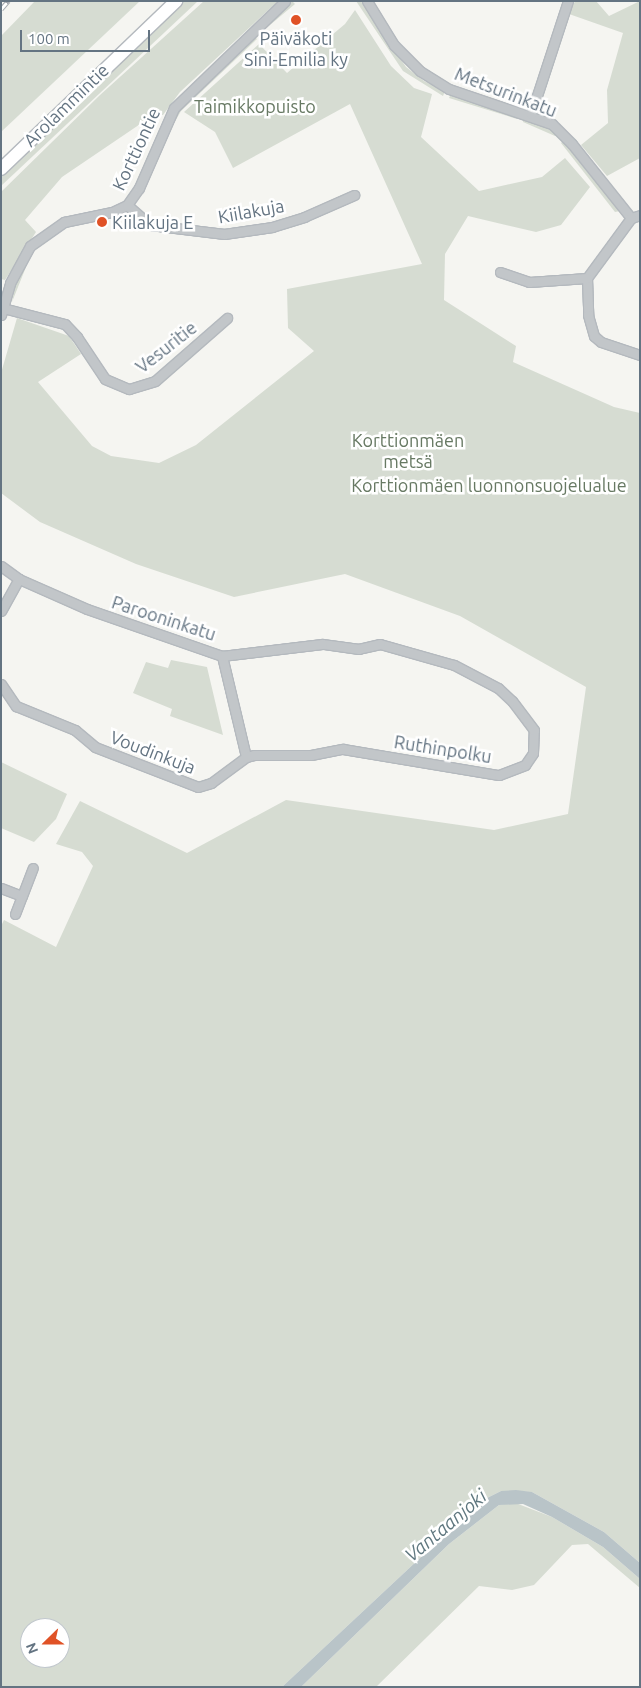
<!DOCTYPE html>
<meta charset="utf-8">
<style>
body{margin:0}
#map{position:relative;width:641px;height:1688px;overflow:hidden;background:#f5f5f1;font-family:Ubuntu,sans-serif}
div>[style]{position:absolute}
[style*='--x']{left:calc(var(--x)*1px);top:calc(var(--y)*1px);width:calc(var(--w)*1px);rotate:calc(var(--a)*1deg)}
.green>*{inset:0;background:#d6dcd2;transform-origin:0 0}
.water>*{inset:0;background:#b9c4c8}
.roads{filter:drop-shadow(1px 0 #b4b9be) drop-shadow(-1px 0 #b4b9be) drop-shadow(0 1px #b4b9be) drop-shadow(0 -1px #b4b9be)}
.street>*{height:9px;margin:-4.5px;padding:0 4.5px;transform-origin:4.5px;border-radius:4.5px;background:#c2c6c9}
.secondary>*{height:12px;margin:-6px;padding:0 6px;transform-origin:6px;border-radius:6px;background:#fff}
.rail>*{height:4.5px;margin-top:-2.25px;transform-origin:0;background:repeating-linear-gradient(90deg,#fff 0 8px,#a3a8ae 0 16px);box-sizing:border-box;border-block:1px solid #a3a8ae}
.dots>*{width:14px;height:14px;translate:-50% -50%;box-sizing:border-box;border:2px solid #fff;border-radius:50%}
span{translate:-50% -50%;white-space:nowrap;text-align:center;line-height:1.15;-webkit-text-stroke:5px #fff;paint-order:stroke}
.poi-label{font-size:18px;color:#647482}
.left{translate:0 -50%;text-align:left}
.street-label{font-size:18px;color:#647482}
.park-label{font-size:18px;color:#677963}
.water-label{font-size:19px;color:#5f777f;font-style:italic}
.frame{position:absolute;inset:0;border:2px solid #647482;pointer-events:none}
.north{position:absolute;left:20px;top:1618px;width:50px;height:50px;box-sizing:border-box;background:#fff;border:1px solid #c1c7cd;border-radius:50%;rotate:248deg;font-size:14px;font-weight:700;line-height:20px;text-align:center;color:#647482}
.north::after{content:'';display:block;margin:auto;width:18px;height:22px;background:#e05226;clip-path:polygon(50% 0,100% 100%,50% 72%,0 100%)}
.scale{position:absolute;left:20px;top:30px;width:130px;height:22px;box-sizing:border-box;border:2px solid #647482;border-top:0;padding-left:6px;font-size:15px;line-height:18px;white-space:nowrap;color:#647482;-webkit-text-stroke:4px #fff;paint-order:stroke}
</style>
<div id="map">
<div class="green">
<div style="clip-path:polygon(35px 1px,140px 1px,1px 132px,1px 36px)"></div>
<div style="clip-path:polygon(184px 1px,198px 1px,1px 186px,1px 176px)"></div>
<div style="clip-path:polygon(204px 1px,278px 1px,180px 92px,163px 115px,155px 114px,62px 177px,25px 220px,36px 232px,5px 280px,1px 279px,1px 192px,100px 95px)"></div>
<div style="clip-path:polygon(292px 1px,295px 4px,264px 30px,263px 28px)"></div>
<div style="clip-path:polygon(356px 1px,361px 1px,406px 67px,424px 81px,445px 91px,443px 96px,403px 71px)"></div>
<div style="clip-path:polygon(575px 1px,596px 1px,609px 16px,640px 1px,640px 158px,607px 176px,581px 145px,608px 123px,607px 90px,623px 33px,569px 14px)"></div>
<div style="clip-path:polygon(evenodd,355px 10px,391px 66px,414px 88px,432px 94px,421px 137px,479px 191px,542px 177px,565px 158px,590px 187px,561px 225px,536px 232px,468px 216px,445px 254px,444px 300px,516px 346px,513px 362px,614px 407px,640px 413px,640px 1563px,604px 1532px,532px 1492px,501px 1491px,481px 1501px,282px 1687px,1px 1687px,1px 926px,4px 920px,56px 947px,93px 866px,82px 852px,56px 844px,80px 801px,187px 853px,286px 800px,494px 830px,568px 814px,586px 687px,460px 616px,345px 574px,234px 597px,136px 564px,40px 522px,1px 493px,1px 373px,17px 318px,69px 336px,81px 354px,38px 382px,92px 446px,111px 456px,159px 463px,196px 445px,314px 351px,288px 328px,287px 289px,422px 264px,350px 104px,233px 168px,215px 132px,184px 112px,259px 44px,287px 73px,345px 24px,355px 10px,30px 1628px,60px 1628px,60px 1658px,30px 1658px,30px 1628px)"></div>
<div style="clip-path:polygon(255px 37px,257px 39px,181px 111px,161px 146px,175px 113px,184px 103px)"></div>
<div style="clip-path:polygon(451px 94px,518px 116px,517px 119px,449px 98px)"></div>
<div style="clip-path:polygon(523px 118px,549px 127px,558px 134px,555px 136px,523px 122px)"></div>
<div style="clip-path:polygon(563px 141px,620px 211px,615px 212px,561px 143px)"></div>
<div style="left:158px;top:153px;width:2px;height:55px;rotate:27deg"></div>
<div style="clip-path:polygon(26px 261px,28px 262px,12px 302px,16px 281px)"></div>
<div style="clip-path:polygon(171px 660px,207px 667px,223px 735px,170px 716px,172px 709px,133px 693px,146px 662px,168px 668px)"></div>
<div style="clip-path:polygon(1px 762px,67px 794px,56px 819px,34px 842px,1px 828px)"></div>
<div style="clip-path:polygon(513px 1502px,552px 1517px,603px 1547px,640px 1579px,640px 1588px,588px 1544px,572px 1545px,534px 1585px,512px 1590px,479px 1586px,376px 1687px,301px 1687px,449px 1544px,499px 1505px)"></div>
</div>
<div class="water">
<div style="clip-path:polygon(516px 1490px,532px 1492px,604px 1532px,640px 1563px,640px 1579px,603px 1547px,552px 1517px,523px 1504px,499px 1505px,449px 1544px,301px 1687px,282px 1687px,481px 1501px,501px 1491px)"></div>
</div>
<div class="roads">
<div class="street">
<div style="--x:367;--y:1;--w:52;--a:58.5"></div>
<div style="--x:394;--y:45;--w:37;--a:45"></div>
<div style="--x:420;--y:71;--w:34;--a:32"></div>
<div style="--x:449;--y:89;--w:109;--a:18.8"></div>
<div style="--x:552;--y:124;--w:28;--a:45"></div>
<div style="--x:572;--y:144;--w:95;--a:51.4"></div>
<div style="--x:631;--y:218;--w:9;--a:-18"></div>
<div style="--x:531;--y:114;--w:119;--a:-71.9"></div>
<div style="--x:127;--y:205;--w:30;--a:41"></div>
<div style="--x:150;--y:225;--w:75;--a:6.9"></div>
<div style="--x:224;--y:234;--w:49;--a:-8.3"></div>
<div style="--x:272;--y:227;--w:34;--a:-17"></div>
<div style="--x:304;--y:217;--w:55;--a:-23.7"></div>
<div style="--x:631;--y:218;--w:74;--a:126.3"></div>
<div style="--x:587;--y:278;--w:37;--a:88"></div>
<div style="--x:588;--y:315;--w:22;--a:74"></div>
<div style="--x:594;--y:336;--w:9;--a:41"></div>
<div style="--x:601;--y:342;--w:41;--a:18.4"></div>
<div style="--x:500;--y:272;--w:31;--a:19"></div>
<div style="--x:529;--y:282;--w:58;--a:-3.9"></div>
<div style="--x:3;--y:308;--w:64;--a:14.5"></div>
<div style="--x:65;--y:324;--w:18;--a:47"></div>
<div style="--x:77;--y:337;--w:50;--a:56.3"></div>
<div style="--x:105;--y:379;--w:26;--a:23"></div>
<div style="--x:129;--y:389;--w:27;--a:-17"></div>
<div style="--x:155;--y:381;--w:96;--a:-41.2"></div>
<div style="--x:1;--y:315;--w:33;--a:-74"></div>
<div style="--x:10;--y:283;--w:42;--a:-61.6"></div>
<div style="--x:30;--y:246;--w:42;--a:-35.2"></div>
<div style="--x:64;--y:222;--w:49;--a:-11.8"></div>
<div style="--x:112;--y:212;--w:17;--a:-25"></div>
<div style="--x:127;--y:205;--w:21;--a:-55"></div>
<div style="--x:139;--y:188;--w:87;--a:-66.4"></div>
<div style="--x:174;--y:108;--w:154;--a:-43.9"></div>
<div style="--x:1;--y:566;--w:22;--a:36"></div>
<div style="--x:19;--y:579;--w:74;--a:23.8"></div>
<div style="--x:87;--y:609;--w:143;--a:19.2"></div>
<div style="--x:222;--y:656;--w:104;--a:76.6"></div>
<div style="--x:1;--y:611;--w:37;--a:-61"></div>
<div style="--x:1;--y:684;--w:27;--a:56"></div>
<div style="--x:16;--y:706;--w:64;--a:22.1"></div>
<div style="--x:75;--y:730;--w:26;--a:40"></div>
<div style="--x:95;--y:747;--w:110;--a:21.2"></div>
<div style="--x:198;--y:787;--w:14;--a:-17"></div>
<div style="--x:211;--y:783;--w:44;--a:-36.6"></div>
<div style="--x:246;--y:757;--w:8;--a:-14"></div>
<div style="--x:254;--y:755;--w:57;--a:0"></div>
<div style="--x:311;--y:755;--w:33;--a:-11"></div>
<div style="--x:343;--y:749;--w:158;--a:9.5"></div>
<div style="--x:499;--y:775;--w:28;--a:-21"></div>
<div style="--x:525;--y:765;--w:14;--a:-56"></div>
<div style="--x:533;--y:753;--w:23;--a:-88"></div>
<div style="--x:534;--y:730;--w:36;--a:-127"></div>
<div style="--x:512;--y:701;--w:19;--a:-137"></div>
<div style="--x:498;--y:688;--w:50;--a:-152.4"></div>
<div style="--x:454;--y:665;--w:77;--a:-164.2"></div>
<div style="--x:380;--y:644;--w:22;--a:167"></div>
<div style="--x:359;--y:649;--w:37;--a:-172"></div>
<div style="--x:322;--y:644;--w:101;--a:173.2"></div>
<div style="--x:1;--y:888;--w:22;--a:21"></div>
<div style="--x:22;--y:896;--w:30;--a:-69"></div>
<div style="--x:15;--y:914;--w:19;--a:-69"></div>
</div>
<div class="secondary">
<div style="--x:1;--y:169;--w:243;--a:-43.8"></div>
</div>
</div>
<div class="rail">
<div style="--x:1;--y:9;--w:11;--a:-49"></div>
</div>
<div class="dots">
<div style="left:296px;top:20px;background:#e05226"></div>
<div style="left:102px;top:222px;background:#e05226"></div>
</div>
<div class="poi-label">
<span style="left:296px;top:49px">Päiväkoti<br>Sini-Emilia ky</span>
<span class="left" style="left:112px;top:222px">Kiilakuja E</span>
</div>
<div class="street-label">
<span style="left:506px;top:92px;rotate:21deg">Metsurinkatu</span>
<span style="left:66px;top:105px;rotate:-44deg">Arolammintie</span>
<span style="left:136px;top:149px;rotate:-65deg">Korttiontie</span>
<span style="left:251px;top:211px;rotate:-10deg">Kiilakuja</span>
<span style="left:166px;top:347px;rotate:-38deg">Vesuritie</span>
<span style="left:164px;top:618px;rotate:18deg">Parooninkatu</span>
<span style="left:443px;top:749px;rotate:9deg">Ruthinpolku</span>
<span style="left:153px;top:752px;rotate:21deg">Voudinkuja</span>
</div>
<div class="park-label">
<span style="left:255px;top:106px">Taimikkopuisto</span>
<span style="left:408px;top:451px">Korttionmäen<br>metsä</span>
<span style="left:489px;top:485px">Korttionmäen luonnonsuojelualue</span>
</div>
<div class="water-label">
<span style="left:446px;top:1526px;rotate:-40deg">Vantaanjoki</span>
</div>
<div class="frame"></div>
<div class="north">N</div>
<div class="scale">100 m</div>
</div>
